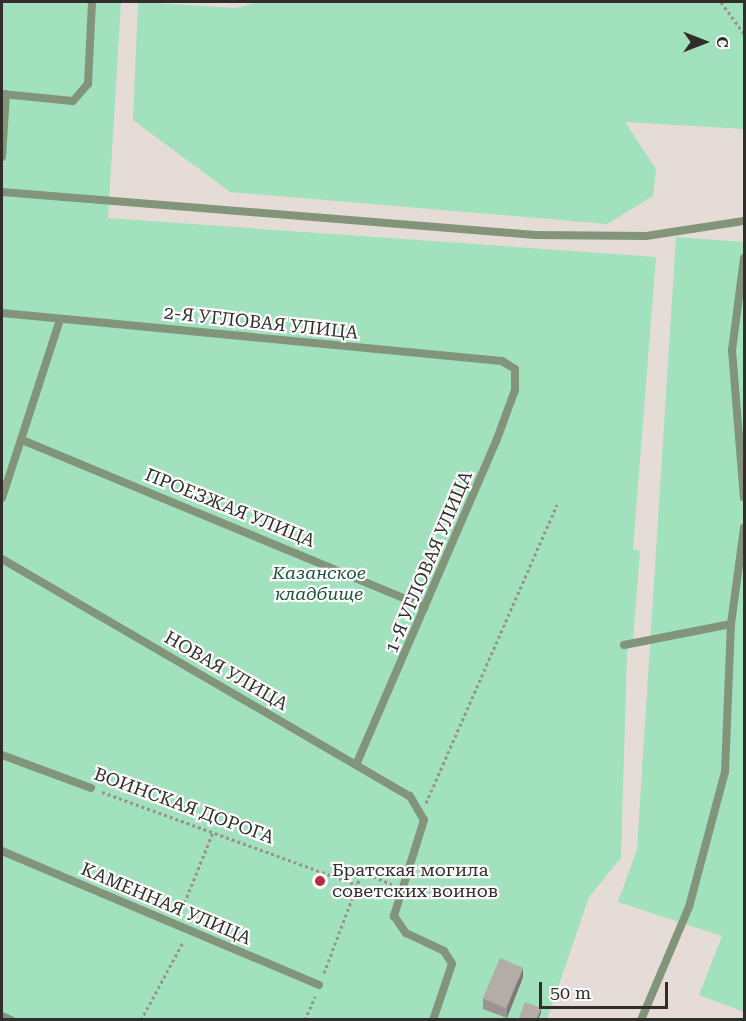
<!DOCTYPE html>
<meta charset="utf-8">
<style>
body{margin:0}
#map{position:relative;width:746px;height:1021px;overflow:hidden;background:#e5dcd8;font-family:"Roboto Serif",serif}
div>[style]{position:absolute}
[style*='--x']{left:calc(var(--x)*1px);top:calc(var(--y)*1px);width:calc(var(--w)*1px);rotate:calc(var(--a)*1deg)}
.green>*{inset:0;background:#a1e1bd}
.path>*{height:3px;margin-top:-1.5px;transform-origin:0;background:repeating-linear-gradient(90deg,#99938f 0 3px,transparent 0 6px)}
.service>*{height:8px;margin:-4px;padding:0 4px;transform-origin:4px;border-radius:4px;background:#82947a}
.wall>*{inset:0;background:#9b9490}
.shaded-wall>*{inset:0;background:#7e7875}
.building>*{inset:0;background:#b4aca7;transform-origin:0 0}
.dots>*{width:16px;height:16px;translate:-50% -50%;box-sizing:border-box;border:3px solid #fff;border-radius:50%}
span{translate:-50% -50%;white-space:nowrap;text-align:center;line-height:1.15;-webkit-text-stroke:4.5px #fff;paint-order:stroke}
.street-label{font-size:18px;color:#302d2b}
.park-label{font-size:18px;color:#1a5438;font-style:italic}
.poi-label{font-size:18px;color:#302d2b}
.left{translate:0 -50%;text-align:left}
.frame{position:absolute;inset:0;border:3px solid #302d2b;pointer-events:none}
.north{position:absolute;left:674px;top:12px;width:60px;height:60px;-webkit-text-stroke:4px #fff;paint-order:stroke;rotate:90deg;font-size:16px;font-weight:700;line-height:24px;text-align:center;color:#302d2b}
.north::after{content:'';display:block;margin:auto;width:21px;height:27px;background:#302d2b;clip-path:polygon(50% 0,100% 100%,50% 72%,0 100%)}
.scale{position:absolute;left:539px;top:982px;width:129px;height:27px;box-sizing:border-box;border:3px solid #302d2b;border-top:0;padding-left:8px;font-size:18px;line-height:21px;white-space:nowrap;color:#302d2b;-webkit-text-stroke:4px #fff;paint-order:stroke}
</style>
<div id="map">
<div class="green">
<div style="clip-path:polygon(2px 2px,121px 2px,108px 218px,656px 257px,633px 549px,640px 551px,633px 640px,627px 652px,621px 858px,589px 897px,547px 1019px,2px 1020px)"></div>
<div style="clip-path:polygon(138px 2px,237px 8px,258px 2px,744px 2px,744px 129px,625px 122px,656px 169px,653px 196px,607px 224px,230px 192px,133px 120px)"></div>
<div style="clip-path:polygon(676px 237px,744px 242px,744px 1012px,699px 995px,722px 936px,618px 902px,637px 849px)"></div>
</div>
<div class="path">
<div style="--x:721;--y:2;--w:39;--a:54"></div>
<div style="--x:102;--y:792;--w:271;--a:20"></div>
<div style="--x:426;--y:803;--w:326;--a:-66.3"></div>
<div style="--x:180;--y:914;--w:88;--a:-68.1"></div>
<div style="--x:324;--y:973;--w:108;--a:-69.4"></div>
<div style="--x:362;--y:872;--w:32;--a:22"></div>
<div style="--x:141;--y:1020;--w:89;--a:-61.7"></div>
<div style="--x:305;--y:1020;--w:26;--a:-67"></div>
</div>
<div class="service">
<div style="--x:2;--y:94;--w:71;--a:5.6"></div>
<div style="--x:73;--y:101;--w:23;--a:-49"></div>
<div style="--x:88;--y:84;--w:82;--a:-87.2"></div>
<div style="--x:2;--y:157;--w:63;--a:-86.4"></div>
<div style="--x:2;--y:192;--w:535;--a:4.61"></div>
<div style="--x:535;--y:235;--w:111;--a:0.5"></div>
<div style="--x:646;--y:236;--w:99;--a:-8.7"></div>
<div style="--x:744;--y:258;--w:93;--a:97.4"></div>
<div style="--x:732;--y:350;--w:148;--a:85.4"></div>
<div style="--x:2;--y:313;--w:502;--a:5.48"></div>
<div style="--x:502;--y:361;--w:15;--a:32"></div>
<div style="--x:515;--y:369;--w:21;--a:90"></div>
<div style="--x:515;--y:390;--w:52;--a:110.2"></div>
<div style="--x:497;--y:439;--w:353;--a:113.4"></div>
<div style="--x:22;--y:440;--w:436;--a:22.5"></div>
<div style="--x:2;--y:498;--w:188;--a:-72"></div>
<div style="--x:2;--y:559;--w:472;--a:30.2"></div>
<div style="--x:410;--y:796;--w:28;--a:60"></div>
<div style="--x:424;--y:820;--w:101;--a:107.4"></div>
<div style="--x:394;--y:916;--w:21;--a:55"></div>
<div style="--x:406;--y:933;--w:42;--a:25.3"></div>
<div style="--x:444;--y:951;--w:15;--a:58"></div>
<div style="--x:452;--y:964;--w:59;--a:108.7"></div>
<div style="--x:624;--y:645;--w:109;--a:-11.1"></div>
<div style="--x:2;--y:755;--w:95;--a:20.3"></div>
<div style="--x:2;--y:851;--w:344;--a:22.9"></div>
<div style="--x:2;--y:1016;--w:10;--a:24"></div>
<div style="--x:641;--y:1020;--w:123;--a:-67"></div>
<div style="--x:689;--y:907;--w:140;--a:-75.1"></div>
<div style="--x:725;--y:772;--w:148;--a:-87.7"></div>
<div style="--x:731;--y:624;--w:97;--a:-82.3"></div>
</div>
<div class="wall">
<div style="clip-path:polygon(523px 977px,507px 1018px,483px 1009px,483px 999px)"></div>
</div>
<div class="shaded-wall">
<div style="clip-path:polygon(523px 968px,523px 977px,507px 1018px,507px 1008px)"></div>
<div style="clip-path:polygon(541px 1008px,541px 1013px,538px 1020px,536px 1020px)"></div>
</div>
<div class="building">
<div style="left:500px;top:958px;width:25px;height:44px;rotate:23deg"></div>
<div style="clip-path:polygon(525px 1002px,541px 1008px,536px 1020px,527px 1020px,519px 1017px)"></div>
</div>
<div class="dots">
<div style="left:320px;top:881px;background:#bc2b43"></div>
</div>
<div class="street-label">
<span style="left:261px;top:323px;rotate:6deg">2-Я УГЛОВАЯ УЛИЦА</span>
<span style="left:230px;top:508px;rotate:22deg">ПРОЕЗЖАЯ УЛИЦА</span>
<span style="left:429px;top:562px;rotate:-67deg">1-Я УГЛОВАЯ УЛИЦА</span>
<span style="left:226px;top:671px;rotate:30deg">НОВАЯ УЛИЦА</span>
<span style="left:184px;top:806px;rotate:20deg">ВОИНСКАЯ ДОРОГА</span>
<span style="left:166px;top:904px;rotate:23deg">КАМЕННАЯ УЛИЦА</span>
</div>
<div class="park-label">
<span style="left:319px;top:584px">Казанское<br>кладбище</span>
</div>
<div class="poi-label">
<span class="left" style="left:332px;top:881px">Братская могила<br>советских воинов</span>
</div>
<div class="frame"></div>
<div class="north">С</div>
<div class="scale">50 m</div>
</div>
